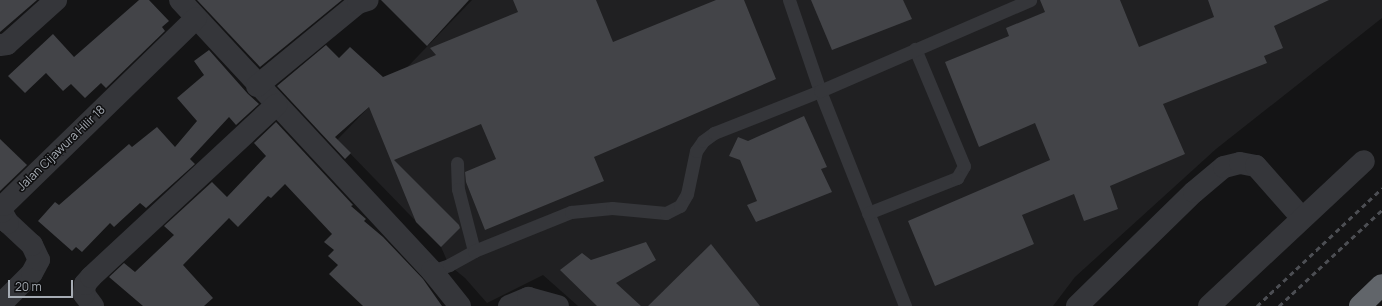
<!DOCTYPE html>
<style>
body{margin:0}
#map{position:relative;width:1382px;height:306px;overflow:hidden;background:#141415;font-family:Manrope,sans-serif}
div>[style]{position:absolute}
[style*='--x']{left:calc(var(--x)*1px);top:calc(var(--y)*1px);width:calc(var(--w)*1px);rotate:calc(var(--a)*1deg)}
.built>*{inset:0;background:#202022}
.building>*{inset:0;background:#434448}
.lane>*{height:13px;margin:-6.5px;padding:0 6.5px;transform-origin:6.5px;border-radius:6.5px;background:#35363a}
.street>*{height:22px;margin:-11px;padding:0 11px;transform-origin:11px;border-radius:11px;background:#35363a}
.highway>*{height:22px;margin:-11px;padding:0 11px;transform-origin:11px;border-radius:11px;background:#61656a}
.rail>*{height:3px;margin-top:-1.5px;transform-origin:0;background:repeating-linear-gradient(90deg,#4c4e53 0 5px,transparent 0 9px)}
span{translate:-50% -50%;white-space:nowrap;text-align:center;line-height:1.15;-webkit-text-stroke:3px #0f0f10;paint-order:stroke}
.street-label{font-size:12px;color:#a6acb4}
.scale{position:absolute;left:8px;top:280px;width:65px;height:18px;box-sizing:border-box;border:2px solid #a6acb4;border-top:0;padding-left:5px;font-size:12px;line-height:14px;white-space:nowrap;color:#a6acb4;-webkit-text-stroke:3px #0f0f10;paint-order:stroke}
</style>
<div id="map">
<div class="built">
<div style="clip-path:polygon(472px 0,1382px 0,1382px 18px,1216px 149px,1075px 277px,1053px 306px,692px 306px,670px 285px,648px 306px,578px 306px,543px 275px,487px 303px,465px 278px,449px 265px,441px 247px,337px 140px)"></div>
</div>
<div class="building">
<div style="clip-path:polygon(0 0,37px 0,0 32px)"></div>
<div style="clip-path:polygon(139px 0,149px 0,169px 21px,162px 27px,165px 31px,106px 88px,101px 83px,85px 98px,71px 84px,63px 91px,46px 73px,25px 93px,8px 76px,53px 34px,74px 57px)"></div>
<div style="clip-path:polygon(197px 0,342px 0,260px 67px)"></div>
<div style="clip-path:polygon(381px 0,469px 0,427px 46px)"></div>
<div style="clip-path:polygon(513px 0,596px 0,613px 42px,716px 0,744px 0,776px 79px,594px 157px,604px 181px,485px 230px,466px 182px,465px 172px,496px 159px,481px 124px,394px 160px,459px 225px,460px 228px,441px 247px,416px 222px,369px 107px,335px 137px,351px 153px,345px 159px,277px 86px,326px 45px,339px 58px,350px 47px,383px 77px,436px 55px,430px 48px,518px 12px)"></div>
<div style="clip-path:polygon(811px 0,903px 0,912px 19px,832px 50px)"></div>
<div style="clip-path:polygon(1040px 0,1120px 0,1139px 47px,1214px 17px,1208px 0,1329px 0,1274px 26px,1283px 48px,1264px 56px,1267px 63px,1163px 104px,1185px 154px,1110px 186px,1118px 209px,1084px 221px,1074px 194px,1022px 215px,1034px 244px,935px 286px,908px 221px,1050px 160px,1035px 123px,979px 147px,945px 62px,1009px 36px,1006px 28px,1045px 12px)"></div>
<div style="clip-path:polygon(209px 50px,248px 94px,259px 104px,236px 125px,229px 117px,190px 159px,195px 164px,146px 208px,140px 203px,114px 227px,110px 223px,82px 252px,76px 247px,72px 251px,38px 221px,55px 202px,59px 205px,129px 144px,132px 147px,157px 127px,175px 147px,197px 121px,177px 98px,204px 75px,194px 61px)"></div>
<div style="clip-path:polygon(804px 116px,827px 167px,821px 169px,832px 192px,756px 222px,747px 205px,757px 201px,740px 160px,729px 156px,738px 137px,748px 141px)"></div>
<div style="clip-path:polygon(276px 122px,353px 205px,351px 206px,366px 219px,364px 221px,383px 237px,423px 279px,442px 306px,363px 306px,329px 274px,338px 265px,328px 256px,334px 250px,324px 242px,332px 234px,285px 184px,271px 198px,268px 196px,238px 227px,229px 218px,183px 265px,213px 298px,204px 306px,143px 306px,109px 277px,124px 263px,135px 272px,174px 235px,164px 226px,212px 182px,227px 197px,266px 156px,254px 143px)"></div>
<div style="clip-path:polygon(0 139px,27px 165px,0 191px)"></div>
<div style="clip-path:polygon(646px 242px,656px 260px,616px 283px,641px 306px,597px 306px,560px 270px,582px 253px,591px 260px)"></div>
<div style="clip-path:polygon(711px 244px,760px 306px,648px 306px)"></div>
</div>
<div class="lane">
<div style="--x:789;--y:0;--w:96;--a:71.2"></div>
<div style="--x:820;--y:91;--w:231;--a:68.4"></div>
<div style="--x:457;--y:163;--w:26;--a:88"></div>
<div style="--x:458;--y:189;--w:64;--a:75.5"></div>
<div style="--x:868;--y:213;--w:96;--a:-21.5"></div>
<div style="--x:957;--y:178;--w:14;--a:-60"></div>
<div style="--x:964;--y:166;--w:127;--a:-112.7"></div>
<div style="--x:432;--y:271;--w:18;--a:-19"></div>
<div style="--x:449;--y:265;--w:29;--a:-29"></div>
<div style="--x:474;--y:251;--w:105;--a:-21.9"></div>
<div style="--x:571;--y:212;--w:41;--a:-5.6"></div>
<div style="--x:612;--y:208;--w:54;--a:5.3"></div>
<div style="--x:666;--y:213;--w:16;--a:-27"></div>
<div style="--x:680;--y:206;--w:14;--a:-60"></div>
<div style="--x:687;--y:194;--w:44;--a:-78.2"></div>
<div style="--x:696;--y:151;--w:12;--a:-55"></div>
<div style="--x:703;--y:141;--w:14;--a:-36"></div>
<div style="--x:714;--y:133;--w:114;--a:-21.6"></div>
<div style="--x:820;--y:91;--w:229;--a:-23.4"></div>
</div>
<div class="street">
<div style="--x:180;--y:0;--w:370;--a:47.1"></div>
<div style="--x:432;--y:271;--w:45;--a:51.3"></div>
<div style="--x:0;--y:45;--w:7;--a:-8"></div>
<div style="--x:7;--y:44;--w:66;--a:-41.9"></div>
<div style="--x:257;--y:86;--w:131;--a:-39.4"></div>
<div style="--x:358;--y:3;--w:10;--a:-17"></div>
<div style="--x:0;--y:305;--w:45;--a:-45"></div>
<div style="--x:32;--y:273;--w:15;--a:-62"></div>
<div style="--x:39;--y:260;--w:17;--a:-115"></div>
<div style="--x:32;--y:245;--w:33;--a:-137"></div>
<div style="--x:8;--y:223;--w:13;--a:-119"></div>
<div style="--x:2;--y:212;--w:7;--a:-74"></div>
<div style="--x:4;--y:205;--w:268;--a:-44.2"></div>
<div style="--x:93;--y:306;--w:15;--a:-127"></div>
<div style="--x:84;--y:294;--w:10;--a:-84"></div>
<div style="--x:85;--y:284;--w:9;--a:-49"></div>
<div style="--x:91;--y:277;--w:253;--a:-42.9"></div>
<div style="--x:509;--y:306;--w:21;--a:-23"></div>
<div style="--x:528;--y:298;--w:31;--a:15"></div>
<div style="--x:1077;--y:306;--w:163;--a:-44.3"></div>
<div style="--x:1194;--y:192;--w:39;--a:-40"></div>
<div style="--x:1224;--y:167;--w:16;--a:-14"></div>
<div style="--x:1240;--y:163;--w:16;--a:11"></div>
<div style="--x:1256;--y:166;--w:69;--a:48.5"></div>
<div style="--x:1209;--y:306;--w:212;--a:-43.1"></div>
</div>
<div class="highway">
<div style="--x:1360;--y:306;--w:30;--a:-44"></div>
</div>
<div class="rail">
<div style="--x:1257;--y:306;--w:172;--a:-43.3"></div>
<div style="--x:1279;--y:306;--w:141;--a:-43"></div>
</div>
<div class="street-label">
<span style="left:61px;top:148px;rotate:-44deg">Jalan Cijawura Hilir 18</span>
</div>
<div class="scale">20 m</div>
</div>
